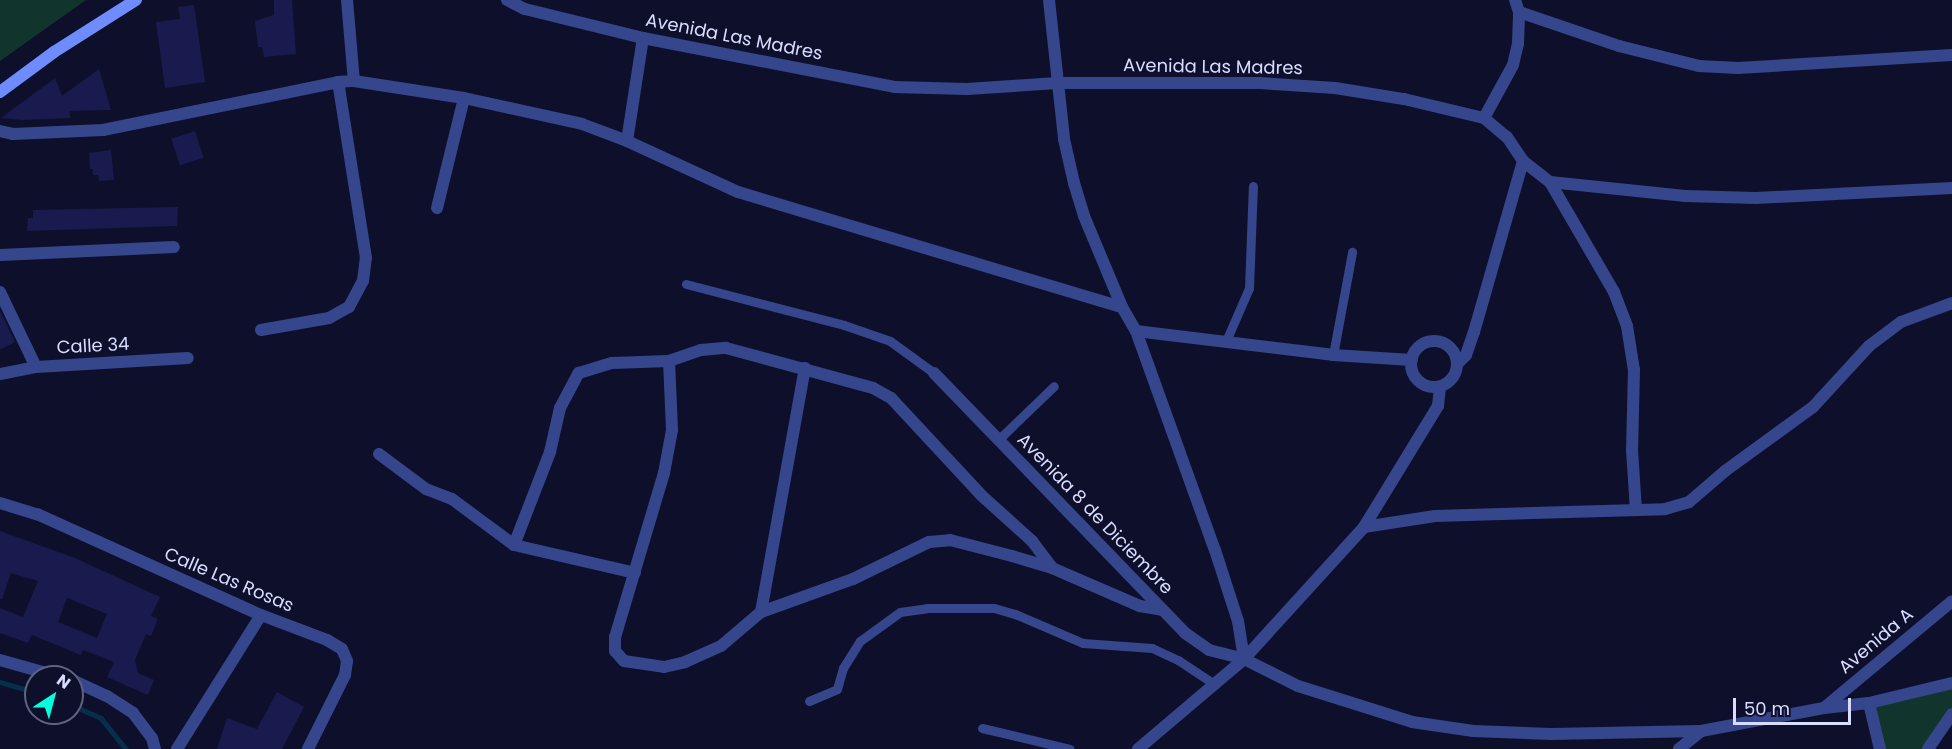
<!DOCTYPE html>
<style>
body{margin:0}
#map{position:relative;width:1952px;height:749px;overflow:hidden;background:#0e102b;font-family:Poppins,sans-serif}
div>[style]{position:absolute}
[style*='--x']{left:calc(var(--x)*1px);top:calc(var(--y)*1px);width:calc(var(--w)*1px);rotate:calc(var(--a)*1deg)}
.green>*{inset:0;background:#11352c}
.stream>*{height:4.5px;margin:-2.25px;padding:0 2.25px;transform-origin:2.25px;border-radius:2.25px;background:#062f4c}
.building>*{inset:0;background:#191a4d;transform-origin:0 0}
.service>*{height:9px;margin:-4.5px;padding:0 4.5px;transform-origin:4.5px;border-radius:4.5px;background:#36468d}
.minor>*{height:12px;margin:-6px;padding:0 6px;transform-origin:6px;border-radius:6px;background:#36468d}
.minor>.ring{margin:-6px;padding:0;box-sizing:content-box;background:none;border:12px solid #36468d;border-radius:50%}
.secondary>*{height:12px;margin:-6px;padding:0 6px;transform-origin:6px;border-radius:6px;background:#6f8cff}
span{translate:-50% -50%;white-space:nowrap;text-align:center;line-height:1.15;-webkit-text-stroke:5px #0e102b;paint-order:stroke}
.street-label{font-size:18px;color:#d8dcff}
.north{position:absolute;left:24px;top:665px;width:60px;height:60px;box-sizing:border-box;background:#0e102b;border:2px solid #5f6280;border-radius:50%;rotate:36deg;font-size:16px;font-weight:700;line-height:24px;text-align:center;color:#d8dcff}
.north::after{content:'';display:block;margin:auto;width:21px;height:27px;background:#04ffe0;clip-path:polygon(50% 0,100% 100%,50% 72%,0 100%)}
.scale{position:absolute;left:1733px;top:698px;width:118px;height:27px;box-sizing:border-box;border:3px solid #d8dcff;border-top:0;padding-left:8px;font-size:18px;line-height:21px;white-space:nowrap;color:#d8dcff;-webkit-text-stroke:4px #0e102b;paint-order:stroke}
</style>
<div id="map">
<div class="green">
<div style="clip-path:polygon(0 0,86px 0,0 61px)"></div>
<div style="clip-path:polygon(1952px 683px,1952px 714px,1928px 749px,1880px 749px,1869px 703px)"></div>
</div>
<div class="stream">
<div style="--x:0;--y:682;--w:37;--a:16"></div>
<div style="--x:72;--y:705;--w:32;--a:24"></div>
<div style="--x:101;--y:718;--w:40;--a:51"></div>
</div>
<div class="building">
<div style="clip-path:polygon(274px 0,292px 0,296px 54px,264px 57px,262px 47px,258px 47px,255px 21px,274px 15px)"></div>
<div style="clip-path:polygon(194px 5px,205px 82px,165px 88px,156px 22px,180px 19px,178px 7px)"></div>
<div style="clip-path:polygon(99px 69px,111px 110px,69px 111px,71px 118px,22px 120px,1px 118px,55px 78px,62px 96px)"></div>
<div style="left:195px;top:131px;width:28px;height:25px;rotate:72deg"></div>
<div style="clip-path:polygon(111px 150px,114px 180px,99px 181px,98px 175px,93px 175px,93px 169px,90px 169px,89px 153px)"></div>
<div style="clip-path:polygon(178px 207px,177px 226px,27px 231px,28px 218px,33px 218px,33px 210px)"></div>
<div style="clip-path:polygon(0 311px,15px 342px,0 350px)"></div>
<div style="clip-path:polygon(evenodd,0 531px,75px 558px,160px 597px,151px 616px,158px 619px,151px 636px,146px 634px,135px 660px,138px 673px,154px 680px,148px 695px,107px 677px,114px 662px,83px 650px,81px 655px,32px 635px,28px 643px,0 633px,0 608px,23px 617px,38px 581px,11px 573px,2px 599px,0 599px,0 531px,67px 598px,107px 614px,97px 638px,58px 622px,67px 598px)"></div>
<div style="clip-path:polygon(277px 692px,304px 707px,282px 749px,217px 749px,227px 718px,257px 729px)"></div>
</div>
<div class="service">
<div style="--x:686;--y:284;--w:163;--a:14.5"></div>
<div style="--x:844;--y:325;--w:49;--a:19.2"></div>
<div style="--x:890;--y:341;--w:54;--a:36"></div>
<div style="--x:1226;--y:341;--w:58;--a:-66.5"></div>
<div style="--x:1249;--y:288;--w:102;--a:-87.8"></div>
<div style="--x:1333;--y:355;--w:105;--a:-79.5"></div>
<div style="--x:999;--y:439;--w:76;--a:-43.9"></div>
<div style="--x:809;--y:701;--w:30;--a:-23"></div>
<div style="--x:837;--y:689;--w:22;--a:-74"></div>
<div style="--x:843;--y:668;--w:32;--a:-58"></div>
<div style="--x:860;--y:641;--w:49;--a:-35.9"></div>
<div style="--x:900;--y:612;--w:27;--a:-8"></div>
<div style="--x:927;--y:608;--w:67;--a:0"></div>
<div style="--x:994;--y:608;--w:22;--a:16"></div>
<div style="--x:1015;--y:614;--w:74;--a:23.1"></div>
<div style="--x:1083;--y:643;--w:69;--a:4.1"></div>
<div style="--x:1152;--y:648;--w:29;--a:25"></div>
<div style="--x:1178;--y:660;--w:43;--a:33.7"></div>
<div style="--x:982;--y:728;--w:90;--a:13.4"></div>
</div>
<div class="minor">
<div style="--x:347;--y:0;--w:81;--a:85.1"></div>
<div style="--x:507;--y:0;--w:20;--a:27"></div>
<div style="--x:525;--y:9;--w:122;--a:13.8"></div>
<div style="--x:643;--y:38;--w:256;--a:11"></div>
<div style="--x:894;--y:87;--w:73;--a:1.6"></div>
<div style="--x:967;--y:89;--w:90;--a:-3.8"></div>
<div style="--x:1057;--y:83;--w:203;--a:0"></div>
<div style="--x:1260;--y:83;--w:75;--a:3.8"></div>
<div style="--x:1335;--y:88;--w:70;--a:9.1"></div>
<div style="--x:1404;--y:99;--w:82;--a:13.4"></div>
<div style="--x:1484;--y:118;--w:30;--a:40"></div>
<div style="--x:1507;--y:137;--w:29;--a:56"></div>
<div style="--x:1523;--y:161;--w:34;--a:38"></div>
<div style="--x:1550;--y:182;--w:127;--a:59.8"></div>
<div style="--x:1614;--y:292;--w:36;--a:69"></div>
<div style="--x:1627;--y:326;--w:45;--a:81"></div>
<div style="--x:1634;--y:370;--w:80;--a:91.4"></div>
<div style="--x:1632;--y:450;--w:60;--a:86.2"></div>
<div style="--x:1049;--y:0;--w:140;--a:83.8"></div>
<div style="--x:1064;--y:139;--w:45;--a:77.2"></div>
<div style="--x:1074;--y:183;--w:34;--a:73"></div>
<div style="--x:1084;--y:216;--w:99;--a:67.3"></div>
<div style="--x:1122;--y:307;--w:28;--a:60"></div>
<div style="--x:1136;--y:331;--w:233;--a:70.2"></div>
<div style="--x:1215;--y:550;--w:75;--a:72.1"></div>
<div style="--x:1238;--y:621;--w:38;--a:81"></div>
<div style="--x:1519;--y:12;--w:106;--a:18.8"></div>
<div style="--x:1619;--y:46;--w:82;--a:14"></div>
<div style="--x:1699;--y:66;--w:39;--a:3"></div>
<div style="--x:1738;--y:68;--w:214;--a:-3.5"></div>
<div style="--x:1484;--y:118;--w:60;--a:-61.3"></div>
<div style="--x:1513;--y:65;--w:22;--a:-77"></div>
<div style="--x:1518;--y:44;--w:32;--a:-88"></div>
<div style="--x:1519;--y:12;--w:13;--a:-108"></div>
<div style="--x:0;--y:131;--w:13;--a:13"></div>
<div style="--x:13;--y:134;--w:90;--a:-2.5"></div>
<div style="--x:103;--y:130;--w:240;--a:-11.5"></div>
<div style="--x:338;--y:82;--w:16;--a:-4"></div>
<div style="--x:354;--y:81;--w:111;--a:8.8"></div>
<div style="--x:464;--y:98;--w:121;--a:12.4"></div>
<div style="--x:582;--y:124;--w:48;--a:20.7"></div>
<div style="--x:627;--y:141;--w:122;--a:24.7"></div>
<div style="--x:738;--y:192;--w:401;--a:16.7"></div>
<div style="--x:627;--y:141;--w:104;--a:-81.2"></div>
<div style="--x:1550;--y:182;--w:136;--a:5.9"></div>
<div style="--x:1685;--y:196;--w:71;--a:1.6"></div>
<div style="--x:1756;--y:198;--w:196;--a:-2.9"></div>
<div style="--x:437;--y:208;--w:113;--a:-76.2"></div>
<div style="--x:0;--y:255;--w:174;--a:-2.6"></div>
<div style="--x:0;--y:292;--w:83;--a:64.4"></div>
<div style="--x:261;--y:330;--w:69;--a:-10"></div>
<div style="--x:329;--y:318;--w:23;--a:-29"></div>
<div style="--x:349;--y:307;--w:30;--a:-62"></div>
<div style="--x:363;--y:281;--w:23;--a:-83"></div>
<div style="--x:366;--y:258;--w:178;--a:-99"></div>
<div style="--x:1136;--y:331;--w:198;--a:6.9"></div>
<div style="--x:1333;--y:355;--w:79;--a:3.6"></div>
<div class="ring" style="left:1411px;top:341px;width:34px;height:34px"></div>
<div style="--x:669;--y:361;--w:69;--a:87.5"></div>
<div style="--x:672;--y:430;--w:44;--a:100.5"></div>
<div style="--x:664;--y:473;--w:171;--a:106.6"></div>
<div style="--x:615;--y:637;--w:14;--a:90"></div>
<div style="--x:615;--y:651;--w:13;--a:48"></div>
<div style="--x:624;--y:661;--w:40;--a:8.5"></div>
<div style="--x:664;--y:667;--w:22;--a:-13"></div>
<div style="--x:685;--y:662;--w:39;--a:-24"></div>
<div style="--x:721;--y:646;--w:52;--a:-40.4"></div>
<div style="--x:761;--y:612;--w:98;--a:-19.7"></div>
<div style="--x:853;--y:579;--w:85;--a:-26"></div>
<div style="--x:929;--y:542;--w:21;--a:-5"></div>
<div style="--x:950;--y:540;--w:64;--a:14.5"></div>
<div style="--x:1012;--y:556;--w:42;--a:16.7"></div>
<div style="--x:1052;--y:568;--w:96;--a:23.4"></div>
<div style="--x:1140;--y:606;--w:22;--a:10"></div>
<div style="--x:1458;--y:363;--w:11;--a:-45"></div>
<div style="--x:1466;--y:355;--w:24;--a:-71"></div>
<div style="--x:1474;--y:332;--w:178;--a:-74"></div>
<div style="--x:934;--y:373;--w:361;--a:46"></div>
<div style="--x:1185;--y:633;--w:29;--a:35"></div>
<div style="--x:1209;--y:650;--w:36;--a:14"></div>
<div style="--x:1244;--y:659;--w:60;--a:26.6"></div>
<div style="--x:1298;--y:686;--w:120;--a:17.5"></div>
<div style="--x:1412;--y:722;--w:62;--a:8.4"></div>
<div style="--x:1473;--y:731;--w:78;--a:2.2"></div>
<div style="--x:1551;--y:734;--w:150;--a:-1.1"></div>
<div style="--x:1701;--y:731;--w:125;--a:-10.6"></div>
<div style="--x:1824;--y:708;--w:45;--a:-6.3"></div>
<div style="--x:1869;--y:703;--w:85;--a:-13.5"></div>
<div style="--x:0;--y:374;--w:37;--a:-11"></div>
<div style="--x:36;--y:367;--w:152;--a:-3.4"></div>
<div style="--x:379;--y:454;--w:59;--a:36.7"></div>
<div style="--x:426;--y:489;--w:28;--a:21"></div>
<div style="--x:452;--y:499;--w:77;--a:36.6"></div>
<div style="--x:514;--y:545;--w:124;--a:13"></div>
<div style="--x:0;--y:503;--w:39;--a:17"></div>
<div style="--x:37;--y:514;--w:246;--a:24.3"></div>
<div style="--x:261;--y:615;--w:71;--a:20.7"></div>
<div style="--x:327;--y:640;--w:17;--a:31"></div>
<div style="--x:342;--y:649;--w:13;--a:67"></div>
<div style="--x:347;--y:661;--w:14;--a:98"></div>
<div style="--x:345;--y:675;--w:83;--a:116.6"></div>
<div style="--x:1364;--y:527;--w:72;--a:-8.8"></div>
<div style="--x:1435;--y:516;--w:230;--a:-1.7"></div>
<div style="--x:1665;--y:509;--w:25;--a:-16"></div>
<div style="--x:1689;--y:502;--w:48;--a:-40.7"></div>
<div style="--x:1725;--y:471;--w:109;--a:-36"></div>
<div style="--x:1813;--y:407;--w:83;--a:-47.4"></div>
<div style="--x:1869;--y:346;--w:40;--a:-37"></div>
<div style="--x:1901;--y:322;--w:54;--a:-20.4"></div>
<div style="--x:514;--y:545;--w:100;--a:-68.8"></div>
<div style="--x:550;--y:452;--w:45;--a:-77.2"></div>
<div style="--x:560;--y:408;--w:40;--a:-62"></div>
<div style="--x:579;--y:373;--w:34;--a:-17"></div>
<div style="--x:612;--y:363;--w:57;--a:-2"></div>
<div style="--x:669;--y:361;--w:34;--a:-19"></div>
<div style="--x:701;--y:350;--w:25;--a:-5"></div>
<div style="--x:726;--y:348;--w:152;--a:15.2"></div>
<div style="--x:873;--y:388;--w:21;--a:29"></div>
<div style="--x:891;--y:398;--w:132;--a:47.1"></div>
<div style="--x:981;--y:495;--w:69;--a:42"></div>
<div style="--x:1032;--y:541;--w:34;--a:53"></div>
<div style="--x:761;--y:612;--w:248;--a:-79.8"></div>
<div style="--x:0;--y:660;--w:62;--a:15.8"></div>
<div style="--x:72;--y:680;--w:38;--a:25"></div>
<div style="--x:107;--y:696;--w:31;--a:33"></div>
<div style="--x:133;--y:713;--w:31;--a:53"></div>
<div style="--x:152;--y:738;--w:11;--a:75"></div>
<div style="--x:1869;--y:703;--w:47;--a:76.6"></div>
<div style="--x:1825;--y:707;--w:165;--a:-39.8"></div>
<div style="--x:177;--y:749;--w:158;--a:-57.9"></div>
<div style="--x:1138;--y:749;--w:139;--a:-40.3"></div>
<div style="--x:1244;--y:659;--w:178;--a:-47.7"></div>
<div style="--x:1364;--y:527;--w:142;--a:-58.6"></div>
<div style="--x:1438;--y:406;--w:19;--a:-84"></div>
<div style="--x:1679;--y:749;--w:28;--a:-39"></div>
<div style="--x:1928;--y:749;--w:42;--a:-55.6"></div>
</div>
<div class="secondary">
<div style="--x:0;--y:92;--w:67;--a:-36.5"></div>
<div style="--x:54;--y:52;--w:97;--a:-32.4"></div>
</div>
<div class="street-label">
<span style="left:734px;top:37px;rotate:11deg">Avenida Las Madres</span>
<span style="left:1213px;top:67px;rotate:1deg">Avenida Las Madres</span>
<span style="left:93px;top:346px;rotate:-3deg">Calle 34</span>
<span style="left:1095px;top:514px;rotate:46deg">Avenida 8 de Diciembre</span>
<span style="left:229px;top:580px;rotate:23deg">Calle Las Rosas</span>
<span style="left:1876px;top:641px;rotate:-40deg">Avenida A</span>
</div>
<div class="north">N</div>
<div class="scale">50 m</div>
</div>
